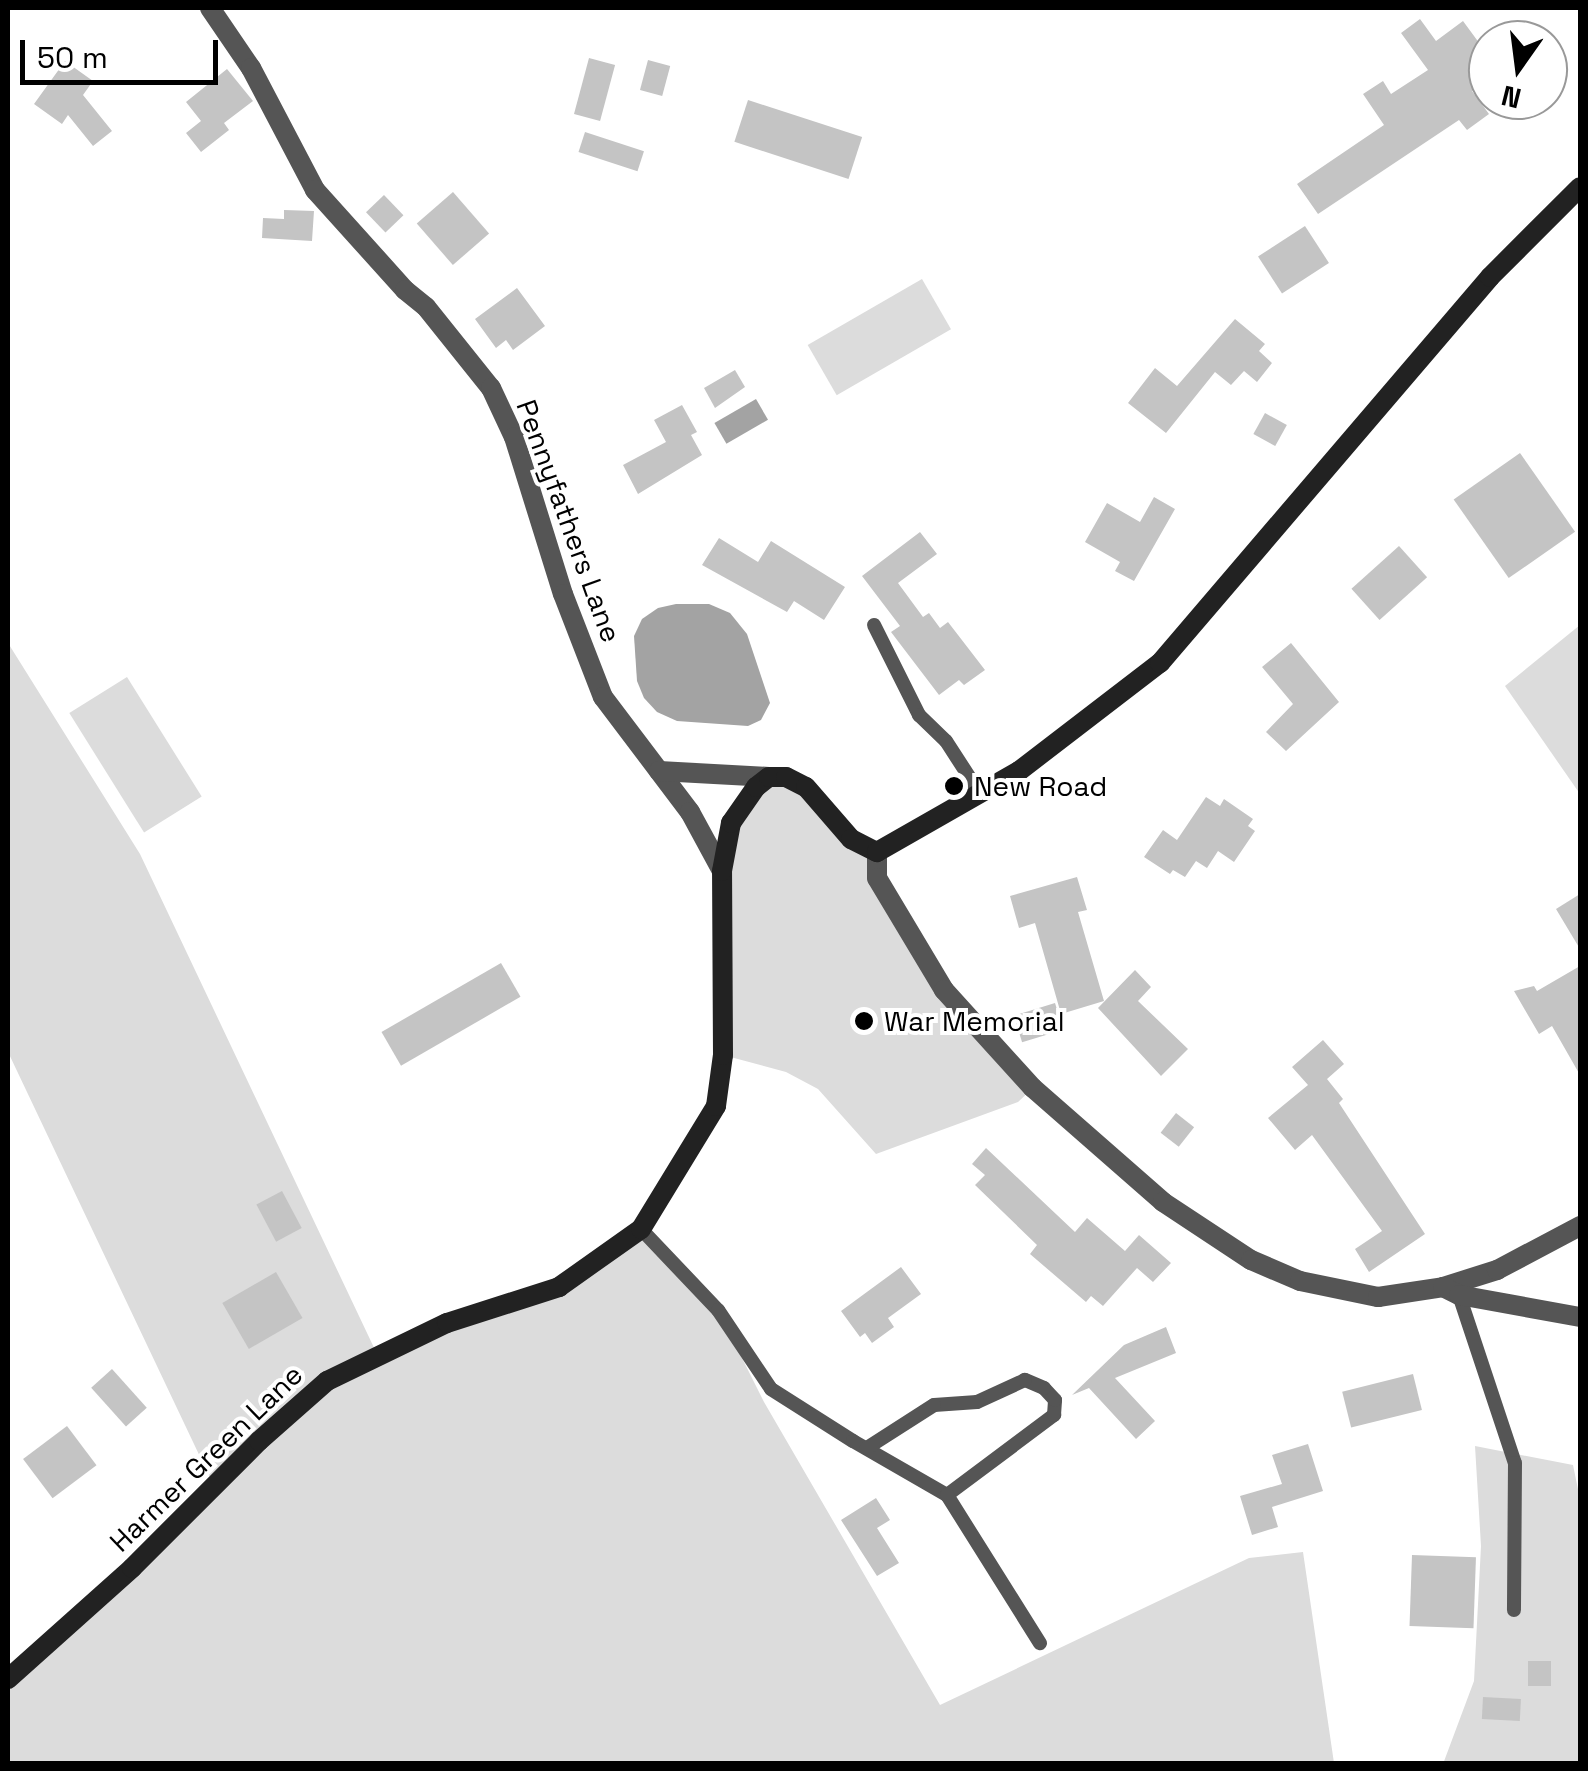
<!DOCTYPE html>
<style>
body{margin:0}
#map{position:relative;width:1588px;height:1771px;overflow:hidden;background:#fff;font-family:"Space Grotesk",sans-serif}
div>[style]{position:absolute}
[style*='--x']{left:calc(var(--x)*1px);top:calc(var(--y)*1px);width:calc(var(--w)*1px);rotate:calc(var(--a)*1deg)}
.green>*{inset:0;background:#dcdcdc;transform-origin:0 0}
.water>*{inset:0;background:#a3a3a3;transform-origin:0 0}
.building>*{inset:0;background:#c4c4c4;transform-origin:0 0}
.lane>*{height:14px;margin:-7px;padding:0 7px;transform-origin:7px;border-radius:7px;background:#555}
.street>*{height:20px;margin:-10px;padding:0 10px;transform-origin:10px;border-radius:10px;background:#555}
.secondary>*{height:20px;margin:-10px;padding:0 10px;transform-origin:10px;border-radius:10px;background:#222}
.dots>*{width:28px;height:28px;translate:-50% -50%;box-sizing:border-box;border:5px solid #fff;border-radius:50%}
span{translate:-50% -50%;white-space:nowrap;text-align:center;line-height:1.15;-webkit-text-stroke:8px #fff;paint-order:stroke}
.street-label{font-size:28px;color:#000}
.poi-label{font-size:28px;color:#000}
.left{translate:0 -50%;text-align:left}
.frame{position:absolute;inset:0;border:10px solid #000;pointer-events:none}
.north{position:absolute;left:1468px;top:20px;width:100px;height:100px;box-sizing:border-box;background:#fff;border:2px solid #999;border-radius:50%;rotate:194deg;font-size:28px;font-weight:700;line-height:40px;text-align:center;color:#000}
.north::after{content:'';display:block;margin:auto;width:35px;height:45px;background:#000;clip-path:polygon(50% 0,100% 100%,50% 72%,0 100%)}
.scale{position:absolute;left:20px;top:40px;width:198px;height:45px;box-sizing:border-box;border:5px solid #000;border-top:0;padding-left:12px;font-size:30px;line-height:35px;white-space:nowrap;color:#000;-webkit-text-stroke:8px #fff;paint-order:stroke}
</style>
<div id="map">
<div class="green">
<div style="left:922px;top:279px;width:58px;height:132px;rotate:60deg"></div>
<div style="clip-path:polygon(1580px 625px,1580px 794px,1505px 686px)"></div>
<div style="clip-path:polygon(8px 643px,140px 854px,377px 1354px,526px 1298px,641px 1229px,718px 1310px,764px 1402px,940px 1705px,1249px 1558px,1303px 1552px,1334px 1763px,8px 1763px,8px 1679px,212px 1482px,8px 1052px)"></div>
<div style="left:127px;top:677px;width:141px;height:68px;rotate:58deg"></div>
<div style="clip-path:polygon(786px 777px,863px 848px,906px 929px,1033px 1088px,1018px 1102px,876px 1154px,818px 1089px,786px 1072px,723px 1055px,722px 871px,756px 787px)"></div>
<div style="clip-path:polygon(1475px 1446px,1573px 1465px,1580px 1499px,1580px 1763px,1443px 1764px,1474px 1681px,1481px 1546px)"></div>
</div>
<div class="water">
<div style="left:756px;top:399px;width:24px;height:48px;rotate:60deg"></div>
<div style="clip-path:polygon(676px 604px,709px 604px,730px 613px,747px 634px,770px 703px,761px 720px,748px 726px,677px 721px,657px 712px,644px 698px,637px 681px,634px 636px,642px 619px,658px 608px)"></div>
</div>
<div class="building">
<div style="clip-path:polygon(1420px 19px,1436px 41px,1463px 21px,1488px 55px,1488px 79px,1472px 91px,1489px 114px,1467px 130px,1459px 120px,1318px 214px,1297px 184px,1384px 125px,1363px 94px,1383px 81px,1391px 94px,1428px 70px,1401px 33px)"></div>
<div style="left:589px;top:58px;width:27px;height:58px;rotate:15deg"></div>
<div style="left:648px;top:60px;width:23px;height:31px;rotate:15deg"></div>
<div style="clip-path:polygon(65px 61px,93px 81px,83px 95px,112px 131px,93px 146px,68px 115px,62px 124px,34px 104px)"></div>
<div style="clip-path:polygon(227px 69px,253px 101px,224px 123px,229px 130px,201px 152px,186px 133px,201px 121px,186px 102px)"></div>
<div style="left:748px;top:100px;width:120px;height:44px;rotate:18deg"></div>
<div style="left:585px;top:132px;width:62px;height:21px;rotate:18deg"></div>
<div style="left:453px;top:192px;width:55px;height:48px;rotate:49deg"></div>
<div style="left:384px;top:195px;width:28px;height:25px;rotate:46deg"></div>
<div style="clip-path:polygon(284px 210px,314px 211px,312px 241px,262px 238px,263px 218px,284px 219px)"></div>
<div style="left:1305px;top:226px;width:44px;height:56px;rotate:57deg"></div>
<div style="clip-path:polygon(517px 288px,545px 326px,513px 350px,506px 340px,496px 348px,475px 319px)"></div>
<div style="clip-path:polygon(1235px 319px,1265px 344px,1259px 351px,1272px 363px,1257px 382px,1244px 371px,1231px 385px,1215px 372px,1166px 433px,1128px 403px,1155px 368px,1177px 386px)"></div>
<div style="clip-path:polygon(735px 370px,745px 387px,715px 408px,704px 388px)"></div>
<div style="clip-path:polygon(682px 405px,697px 432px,691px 435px,702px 455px,638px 494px,623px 465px,666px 442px,654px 420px)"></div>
<div style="left:1265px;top:413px;width:25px;height:24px;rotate:29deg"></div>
<div style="left:1520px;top:453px;width:96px;height:81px;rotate:55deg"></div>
<div style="clip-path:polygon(1154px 497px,1175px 509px,1134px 581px,1115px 571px,1120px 562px,1085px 542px,1107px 503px,1140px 522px)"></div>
<div style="clip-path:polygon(920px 532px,937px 554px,898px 583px,923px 617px,929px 613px,940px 628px,948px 622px,985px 670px,964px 685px,959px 680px,939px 695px,891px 632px,900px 626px,862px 576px)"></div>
<div style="clip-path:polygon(719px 538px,758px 562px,771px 541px,845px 587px,824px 620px,794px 601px,787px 612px,702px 565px)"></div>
<div style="left:1399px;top:546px;width:42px;height:64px;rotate:48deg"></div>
<div style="clip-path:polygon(1291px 643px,1339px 702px,1286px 751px,1266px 732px,1293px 704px,1262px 667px)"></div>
<div style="clip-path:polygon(1206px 797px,1220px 806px,1224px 799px,1253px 819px,1248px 826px,1255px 831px,1234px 862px,1218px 851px,1207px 868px,1196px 861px,1185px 877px,1173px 870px,1170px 874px,1144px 857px,1163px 830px,1177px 840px)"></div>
<div style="clip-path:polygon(1077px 877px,1087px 910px,1078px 912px,1104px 1001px,1061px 1014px,1035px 923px,1019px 928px,1010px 896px)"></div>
<div style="clip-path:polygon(1580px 894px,1580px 949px,1556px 909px)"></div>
<div style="left:501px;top:963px;width:39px;height:138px;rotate:60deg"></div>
<div style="clip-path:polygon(1580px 966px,1580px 1075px,1552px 1026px,1539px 1034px,1514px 991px,1534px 986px,1537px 991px)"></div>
<div style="clip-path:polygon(1135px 970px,1151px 987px,1138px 1001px,1188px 1049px,1161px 1076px,1098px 1008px)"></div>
<div style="left:1055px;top:1003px;width:28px;height:43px;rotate:73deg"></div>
<div style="clip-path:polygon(1323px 1040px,1344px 1064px,1327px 1079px,1343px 1099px,1339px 1103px,1425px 1234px,1369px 1272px,1355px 1249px,1382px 1231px,1312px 1135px,1295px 1150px,1268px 1118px,1308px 1085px,1292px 1067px)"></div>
<div style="left:1176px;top:1113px;width:23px;height:25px;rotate:38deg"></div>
<div style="clip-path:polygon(986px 1148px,1075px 1232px,1087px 1218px,1125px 1251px,1139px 1235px,1171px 1263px,1153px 1282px,1137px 1268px,1103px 1306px,1091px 1296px,1086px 1302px,1030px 1254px,1037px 1245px,975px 1185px,985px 1175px,972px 1164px)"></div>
<div style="left:282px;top:1191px;width:42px;height:29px;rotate:62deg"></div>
<div style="clip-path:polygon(901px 1267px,921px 1294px,888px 1318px,894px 1327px,872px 1343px,865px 1333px,860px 1337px,841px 1311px)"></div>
<div style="left:276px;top:1272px;width:53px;height:62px;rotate:60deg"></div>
<div style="clip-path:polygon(1166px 1327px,1176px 1353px,1115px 1378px,1155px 1421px,1136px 1439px,1089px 1388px,1072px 1395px,1124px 1345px)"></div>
<div style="left:112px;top:1369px;width:52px;height:28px;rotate:48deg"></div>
<div style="left:1413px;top:1374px;width:37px;height:73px;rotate:76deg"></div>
<div style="left:67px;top:1426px;width:49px;height:55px;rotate:53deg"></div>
<div style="clip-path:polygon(1308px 1444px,1323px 1491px,1272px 1507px,1278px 1527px,1252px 1535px,1240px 1496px,1282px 1484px,1272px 1455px)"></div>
<div style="clip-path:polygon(876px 1498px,890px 1520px,877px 1528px,899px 1563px,877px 1576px,841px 1520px)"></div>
<div style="left:1412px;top:1555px;width:64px;height:71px;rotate:2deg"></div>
<div style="left:1528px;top:1661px;width:23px;height:25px"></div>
<div style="left:1483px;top:1697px;width:38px;height:22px;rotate:3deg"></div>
</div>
<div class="lane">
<div style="--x:874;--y:625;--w:101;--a:63.4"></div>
<div style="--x:919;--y:715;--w:37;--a:44"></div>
<div style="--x:946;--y:741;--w:64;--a:57.1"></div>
<div style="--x:641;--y:1229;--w:112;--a:46.5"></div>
<div style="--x:718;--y:1310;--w:95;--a:56.1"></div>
<div style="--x:771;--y:1389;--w:97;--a:32.4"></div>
<div style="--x:853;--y:1441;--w:108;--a:29.9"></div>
<div style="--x:947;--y:1495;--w:134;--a:-36.8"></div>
<div style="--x:1054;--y:1415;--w:15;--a:-86"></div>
<div style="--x:1055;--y:1400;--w:16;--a:-133"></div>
<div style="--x:1044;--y:1388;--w:21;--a:-157"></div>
<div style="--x:1025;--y:1380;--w:53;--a:155.4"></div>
<div style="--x:977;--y:1402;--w:43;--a:176"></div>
<div style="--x:934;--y:1405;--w:80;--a:147.3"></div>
<div style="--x:1459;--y:1295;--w:177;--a:71.6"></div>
<div style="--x:1515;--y:1463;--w:147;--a:90.4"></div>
<div style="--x:947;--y:1495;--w:175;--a:57.9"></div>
</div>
<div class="street">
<div style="--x:210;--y:8;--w:73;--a:55.7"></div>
<div style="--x:251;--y:68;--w:138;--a:62.3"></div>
<div style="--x:315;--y:190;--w:135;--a:48"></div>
<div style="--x:405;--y:290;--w:27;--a:39"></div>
<div style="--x:426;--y:307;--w:104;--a:51.3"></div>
<div style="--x:491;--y:388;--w:54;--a:64.9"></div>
<div style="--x:514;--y:437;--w:164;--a:72.7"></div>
<div style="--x:563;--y:594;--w:110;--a:68.8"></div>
<div style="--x:603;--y:697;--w:144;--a:52.9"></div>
<div style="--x:690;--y:812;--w:67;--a:61.5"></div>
<div style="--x:659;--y:771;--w:110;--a:3.1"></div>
<div style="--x:877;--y:852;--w:26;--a:90"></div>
<div style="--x:877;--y:878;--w:131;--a:59.1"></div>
<div style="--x:944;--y:990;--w:132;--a:47.8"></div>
<div style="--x:1033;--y:1088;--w:173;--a:41.2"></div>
<div style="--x:1163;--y:1202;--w:105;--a:33.4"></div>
<div style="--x:1251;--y:1260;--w:53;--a:23.2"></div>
<div style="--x:1300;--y:1281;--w:80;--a:11.6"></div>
<div style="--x:1378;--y:1297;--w:66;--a:-8.7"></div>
<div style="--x:1443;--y:1287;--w:57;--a:-17.5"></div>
<div style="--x:1497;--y:1270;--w:94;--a:-27.9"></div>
<div style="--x:1443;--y:1287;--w:18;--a:27"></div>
<div style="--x:1459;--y:1295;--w:123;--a:10.3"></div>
</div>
<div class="secondary">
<div style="--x:8;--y:1679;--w:166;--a:-41.8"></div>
<div style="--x:132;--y:1568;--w:180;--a:-45"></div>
<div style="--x:259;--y:1441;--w:91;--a:-41.4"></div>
<div style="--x:327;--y:1381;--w:133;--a:-25.8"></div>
<div style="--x:447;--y:1323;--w:118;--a:-17.8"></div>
<div style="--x:559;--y:1287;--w:100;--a:-35.3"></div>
<div style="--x:641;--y:1229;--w:144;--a:-58.6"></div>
<div style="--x:716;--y:1106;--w:51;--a:-82.2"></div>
<div style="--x:723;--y:1055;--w:184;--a:-90.3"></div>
<div style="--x:722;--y:871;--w:49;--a:-79.4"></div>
<div style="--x:731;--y:823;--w:44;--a:-55.2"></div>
<div style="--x:756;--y:787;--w:16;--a:-38"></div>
<div style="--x:769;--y:777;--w:17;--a:0"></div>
<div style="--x:786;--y:777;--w:22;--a:27"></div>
<div style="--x:806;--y:787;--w:69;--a:49.1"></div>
<div style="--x:851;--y:839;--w:29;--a:27"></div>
<div style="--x:877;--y:852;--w:163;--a:-29.7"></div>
<div style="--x:1019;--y:771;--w:178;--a:-37.5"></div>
<div style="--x:1160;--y:663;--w:508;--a:-49.47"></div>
<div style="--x:1490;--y:277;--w:127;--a:-45"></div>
</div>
<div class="dots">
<div style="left:954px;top:786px;background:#000"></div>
<div style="left:864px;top:1021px;background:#000"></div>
</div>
<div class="street-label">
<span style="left:569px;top:521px;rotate:70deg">Pennyfathers Lane</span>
<span style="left:206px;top:1458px;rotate:-44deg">Harmer Green Lane</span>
</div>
<div class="poi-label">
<span class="left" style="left:974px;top:786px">New Road</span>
<span class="left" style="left:884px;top:1021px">War Memorial</span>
</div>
<div class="frame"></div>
<div class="north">N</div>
<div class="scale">50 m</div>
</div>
